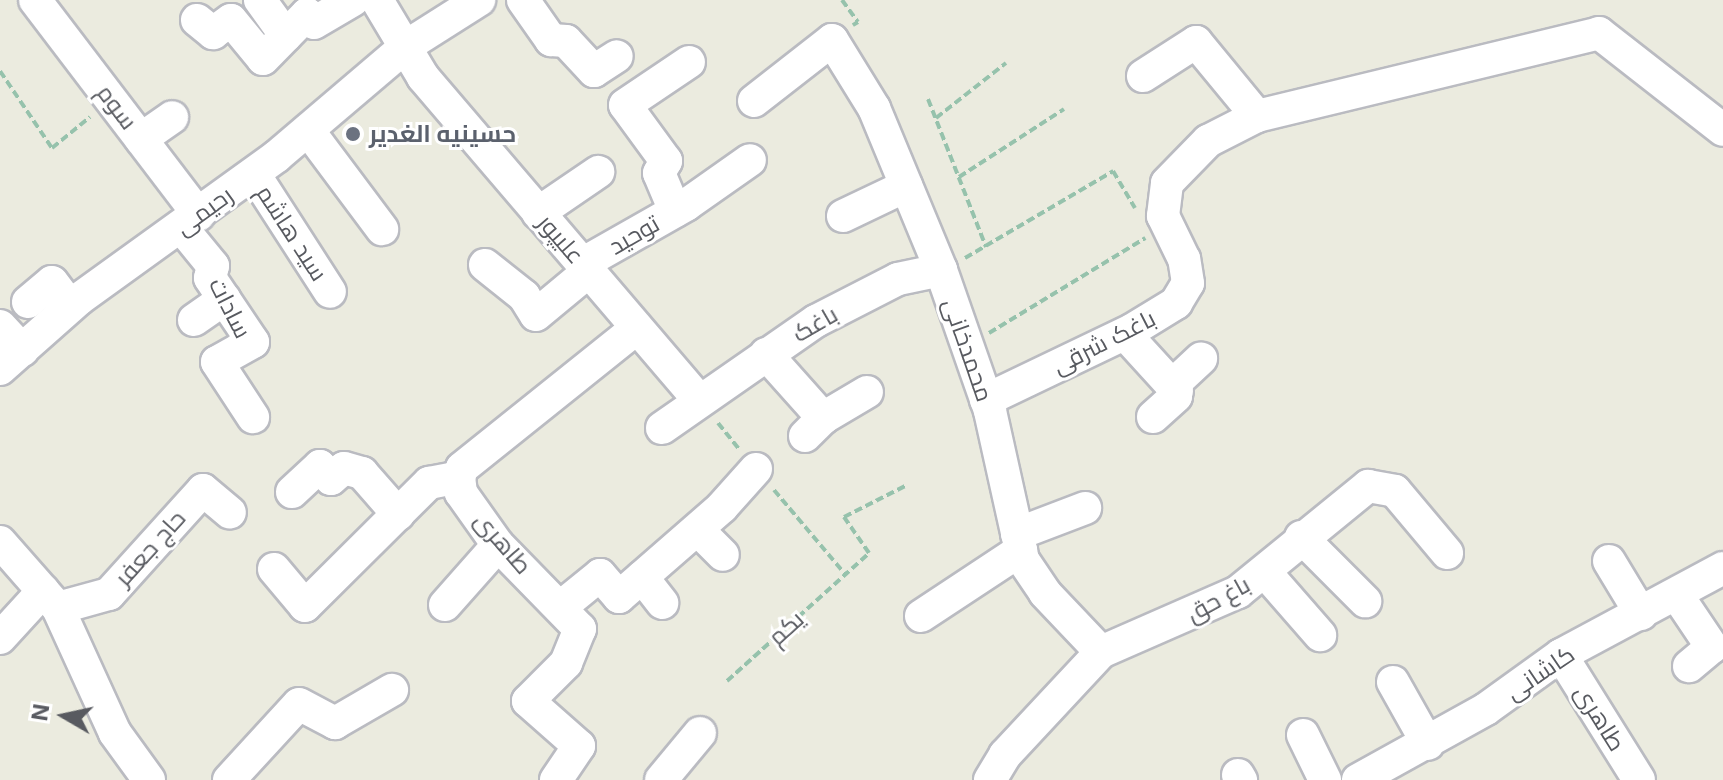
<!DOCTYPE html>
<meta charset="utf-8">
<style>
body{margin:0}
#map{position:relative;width:1723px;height:780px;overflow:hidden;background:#ebebdf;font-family:Inter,Cairo,sans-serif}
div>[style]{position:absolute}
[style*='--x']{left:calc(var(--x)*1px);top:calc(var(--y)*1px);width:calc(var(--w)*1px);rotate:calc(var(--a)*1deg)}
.path>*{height:4px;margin-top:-2px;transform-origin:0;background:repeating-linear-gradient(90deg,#96c2ac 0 8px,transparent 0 12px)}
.roads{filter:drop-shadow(2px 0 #babbc1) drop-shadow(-2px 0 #babbc1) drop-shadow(0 2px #babbc1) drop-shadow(0 -2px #babbc1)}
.minor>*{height:32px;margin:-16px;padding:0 16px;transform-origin:16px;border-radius:16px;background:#fff}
.dots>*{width:22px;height:22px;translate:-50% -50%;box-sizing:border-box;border:4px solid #fff;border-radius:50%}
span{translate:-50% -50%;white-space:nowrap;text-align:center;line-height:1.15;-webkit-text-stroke:6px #fff;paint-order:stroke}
.street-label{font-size:24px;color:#585a60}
.worship-label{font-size:24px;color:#5b616d;font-weight:700}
.left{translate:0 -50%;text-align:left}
.north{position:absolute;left:24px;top:676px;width:80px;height:80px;-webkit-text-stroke:6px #fff;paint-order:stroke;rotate:279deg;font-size:22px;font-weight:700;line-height:32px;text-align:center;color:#585a60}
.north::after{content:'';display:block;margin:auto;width:28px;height:36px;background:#585a60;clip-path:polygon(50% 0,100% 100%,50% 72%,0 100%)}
</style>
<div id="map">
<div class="path">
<div style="--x:842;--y:0;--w:27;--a:54"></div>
<div style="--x:858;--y:22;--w:6;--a:149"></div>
<div style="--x:0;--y:71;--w:93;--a:56"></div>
<div style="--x:52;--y:148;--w:49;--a:-39.2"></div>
<div style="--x:928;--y:99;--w:159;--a:68.6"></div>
<div style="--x:936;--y:118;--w:89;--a:-38.2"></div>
<div style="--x:959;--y:177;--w:125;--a:-32.9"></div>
<div style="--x:965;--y:258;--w:172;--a:-30.4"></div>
<div style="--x:1113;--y:171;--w:43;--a:59.3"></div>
<div style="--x:989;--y:333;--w:183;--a:-31.3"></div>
<div style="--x:718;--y:423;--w:35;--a:51"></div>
<div style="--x:774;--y:490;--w:110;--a:49.8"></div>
<div style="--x:727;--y:681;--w:191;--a:-42"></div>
<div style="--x:869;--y:553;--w:44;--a:-124.8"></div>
<div style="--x:844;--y:517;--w:71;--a:-26.9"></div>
</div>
<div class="roads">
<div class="minor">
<div style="--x:35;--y:0;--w:270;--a:52.7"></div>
<div style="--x:260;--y:0;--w:44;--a:54.2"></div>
<div style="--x:377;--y:0;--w:90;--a:59.1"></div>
<div style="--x:423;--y:77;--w:426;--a:49.5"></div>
<div style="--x:523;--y:0;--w:49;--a:55"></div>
<div style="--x:551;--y:40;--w:15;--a:4"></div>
<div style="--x:566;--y:41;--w:41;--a:47"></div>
<div style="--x:594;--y:71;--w:27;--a:-33"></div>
<div style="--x:197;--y:20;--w:21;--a:39"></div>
<div style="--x:213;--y:33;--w:22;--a:-36"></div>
<div style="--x:231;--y:20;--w:50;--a:50.6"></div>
<div style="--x:263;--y:59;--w:63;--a:-45.6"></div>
<div style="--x:307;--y:14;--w:11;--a:52"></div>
<div style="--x:314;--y:23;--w:45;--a:-30.5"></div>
<div style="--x:1143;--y:76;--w:63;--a:-32.7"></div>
<div style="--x:1196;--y:42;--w:96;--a:50.5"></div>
<div style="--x:754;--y:101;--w:99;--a:-38"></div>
<div style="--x:832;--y:40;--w:80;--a:58.3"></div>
<div style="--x:874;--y:108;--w:175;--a:67.5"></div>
<div style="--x:941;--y:270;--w:149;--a:70.8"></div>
<div style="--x:990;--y:411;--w:153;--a:77.5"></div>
<div style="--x:1023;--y:560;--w:40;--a:56"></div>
<div style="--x:1045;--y:593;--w:81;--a:46.5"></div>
<div style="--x:308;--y:130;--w:124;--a:53.2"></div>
<div style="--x:141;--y:139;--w:38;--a:-35"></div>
<div style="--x:254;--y:174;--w:140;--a:57.2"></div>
<div style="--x:675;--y:211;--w:41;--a:-112.8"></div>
<div style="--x:659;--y:173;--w:14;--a:-60"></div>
<div style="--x:666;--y:161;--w:69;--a:-126.2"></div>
<div style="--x:625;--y:105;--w:77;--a:-33.9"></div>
<div style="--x:538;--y:213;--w:73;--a:-34.3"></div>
<div style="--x:843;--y:216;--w:70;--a:-25.5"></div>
<div style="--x:182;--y:228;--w:49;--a:50.8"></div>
<div style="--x:213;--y:266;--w:12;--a:104"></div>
<div style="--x:210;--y:278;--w:77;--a:56.1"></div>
<div style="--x:253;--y:342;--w:41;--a:150.9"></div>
<div style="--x:217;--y:362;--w:66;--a:56.8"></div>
<div style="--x:582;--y:264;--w:120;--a:-29.6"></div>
<div style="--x:686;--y:205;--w:78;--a:-35.1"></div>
<div style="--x:485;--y:265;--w:50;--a:38.5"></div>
<div style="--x:524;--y:296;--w:22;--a:58"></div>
<div style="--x:536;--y:315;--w:69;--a:-39.7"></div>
<div style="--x:28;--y:302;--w:31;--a:-40"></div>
<div style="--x:52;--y:282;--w:30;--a:53"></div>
<div style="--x:194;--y:320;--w:37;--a:-35"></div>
<div style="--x:0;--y:326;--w:33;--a:47"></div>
<div style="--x:1125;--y:334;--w:77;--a:47.6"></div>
<div style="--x:766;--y:354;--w:86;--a:48.3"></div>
<div style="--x:0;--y:369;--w:106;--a:-41.5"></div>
<div style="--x:79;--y:299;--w:244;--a:-35.8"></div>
<div style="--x:277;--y:156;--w:168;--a:-40.4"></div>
<div style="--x:405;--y:47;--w:88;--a:-32.4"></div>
<div style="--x:986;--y:400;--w:162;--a:-25.6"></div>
<div style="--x:1132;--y:330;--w:52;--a:-31.5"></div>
<div style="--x:1176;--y:303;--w:23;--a:-59"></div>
<div style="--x:1188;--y:283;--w:24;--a:-99"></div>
<div style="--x:1184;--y:259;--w:48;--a:-116"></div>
<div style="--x:1163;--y:216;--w:33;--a:-83"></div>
<div style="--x:1167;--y:183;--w:59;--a:-45.7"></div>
<div style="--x:1208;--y:141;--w:55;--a:-27"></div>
<div style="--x:1257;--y:116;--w:352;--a:-13.6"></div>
<div style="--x:1599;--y:33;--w:157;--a:38"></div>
<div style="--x:1153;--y:417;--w:31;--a:-42"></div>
<div style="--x:1176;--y:396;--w:15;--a:-86"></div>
<div style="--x:1177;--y:381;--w:33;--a:-43"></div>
<div style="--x:662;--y:428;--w:188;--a:-34.8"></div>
<div style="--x:816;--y:321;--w:92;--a:-27.1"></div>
<div style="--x:898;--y:279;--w:44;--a:-11.8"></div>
<div style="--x:805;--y:436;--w:25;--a:-45"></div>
<div style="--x:823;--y:418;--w:51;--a:-30.6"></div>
<div style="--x:292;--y:492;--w:38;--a:-43"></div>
<div style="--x:320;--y:466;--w:17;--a:50"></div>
<div style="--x:331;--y:479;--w:17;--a:-40"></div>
<div style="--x:344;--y:468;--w:19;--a:16"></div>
<div style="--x:362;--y:473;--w:55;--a:48.7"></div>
<div style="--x:698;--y:530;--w:35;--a:45"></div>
<div style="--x:1017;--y:534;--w:73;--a:-20.9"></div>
<div style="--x:1301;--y:537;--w:91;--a:45"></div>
<div style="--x:0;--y:542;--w:88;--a:48.7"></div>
<div style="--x:58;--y:608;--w:137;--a:65.5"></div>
<div style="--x:115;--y:733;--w:58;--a:54.1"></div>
<div style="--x:1609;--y:561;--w:62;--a:58.9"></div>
<div style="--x:274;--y:569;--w:48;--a:50"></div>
<div style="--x:305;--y:606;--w:175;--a:-44.8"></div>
<div style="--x:429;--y:483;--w:31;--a:-11"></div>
<div style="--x:1265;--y:572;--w:84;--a:48.9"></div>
<div style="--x:642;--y:577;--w:33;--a:52"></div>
<div style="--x:1677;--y:595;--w:63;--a:56.1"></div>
<div style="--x:1712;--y:647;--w:30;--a:140"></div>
<div style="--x:445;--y:605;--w:80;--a:-48.5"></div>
<div style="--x:562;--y:606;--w:49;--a:-39.2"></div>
<div style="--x:600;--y:575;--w:29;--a:49"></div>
<div style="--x:619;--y:597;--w:137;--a:-41.1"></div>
<div style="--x:722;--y:507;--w:51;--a:-48.2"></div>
<div style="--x:58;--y:608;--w:53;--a:-15.4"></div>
<div style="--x:109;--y:594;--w:140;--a:-47.9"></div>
<div style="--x:203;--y:490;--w:35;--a:40"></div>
<div style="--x:921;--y:616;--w:120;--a:-33.4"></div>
<div style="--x:0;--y:638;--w:64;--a:-47.5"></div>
<div style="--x:1561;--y:655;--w:147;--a:58"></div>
<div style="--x:1393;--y:682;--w:71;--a:60.6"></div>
<div style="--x:1303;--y:735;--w:50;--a:63.9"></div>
<div style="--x:1238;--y:775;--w:6;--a:59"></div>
<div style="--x:229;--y:780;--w:103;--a:-47.4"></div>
<div style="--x:299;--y:704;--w:41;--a:27.8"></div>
<div style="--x:335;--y:723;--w:66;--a:-30.1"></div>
<div style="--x:556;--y:780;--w:41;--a:-55.9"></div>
<div style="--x:579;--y:746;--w:68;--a:-138.6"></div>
<div style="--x:528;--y:701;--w:54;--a:-45"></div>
<div style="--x:566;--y:663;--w:37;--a:-68"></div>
<div style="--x:580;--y:629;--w:117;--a:-134.3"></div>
<div style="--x:498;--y:545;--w:64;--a:-125.4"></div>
<div style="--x:461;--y:493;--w:16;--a:-97"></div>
<div style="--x:459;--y:477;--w:9;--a:-72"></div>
<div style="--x:462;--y:468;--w:224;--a:-38.7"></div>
<div style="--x:661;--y:780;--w:61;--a:-50.3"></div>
<div style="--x:990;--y:780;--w:29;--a:-59"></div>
<div style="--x:1005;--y:755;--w:141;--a:-47"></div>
<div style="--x:1101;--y:652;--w:150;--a:-23.7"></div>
<div style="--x:1238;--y:592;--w:168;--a:-39.2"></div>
<div style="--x:1368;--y:486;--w:27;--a:10"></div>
<div style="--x:1395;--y:491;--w:81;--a:50"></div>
<div style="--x:1358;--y:780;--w:146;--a:-29"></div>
<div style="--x:1486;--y:709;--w:92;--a:-35.8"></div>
<div style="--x:1561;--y:655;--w:184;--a:-28.2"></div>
</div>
</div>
<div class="dots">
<div style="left:353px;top:134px;background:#6b7280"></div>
</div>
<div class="street-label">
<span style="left:117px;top:107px;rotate:53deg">سوم</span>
<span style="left:204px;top:211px;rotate:-36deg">رحیمی</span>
<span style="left:292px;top:233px;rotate:57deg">سید هاشم</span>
<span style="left:634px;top:235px;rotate:-30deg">توحید</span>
<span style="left:561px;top:239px;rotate:49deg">علیپور</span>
<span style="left:230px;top:308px;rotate:63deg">سادات</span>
<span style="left:815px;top:324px;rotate:-30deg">باغک</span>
<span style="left:1104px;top:342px;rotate:-27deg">باغک شرقی</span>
<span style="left:968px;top:350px;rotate:71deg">محمدخانی</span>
<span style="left:503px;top:543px;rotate:49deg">طاهری</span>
<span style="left:150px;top:548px;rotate:-48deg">حاج جعفر</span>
<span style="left:1218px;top:599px;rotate:-29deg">باغ حق</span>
<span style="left:786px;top:628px;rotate:-42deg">یکم</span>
<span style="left:1540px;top:673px;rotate:-34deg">کاشانی</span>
<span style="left:1600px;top:718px;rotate:58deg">طاهری</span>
</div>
<div class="worship-label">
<span class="left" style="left:369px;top:134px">حسینیه الغدیر</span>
</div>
<div class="north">N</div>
</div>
